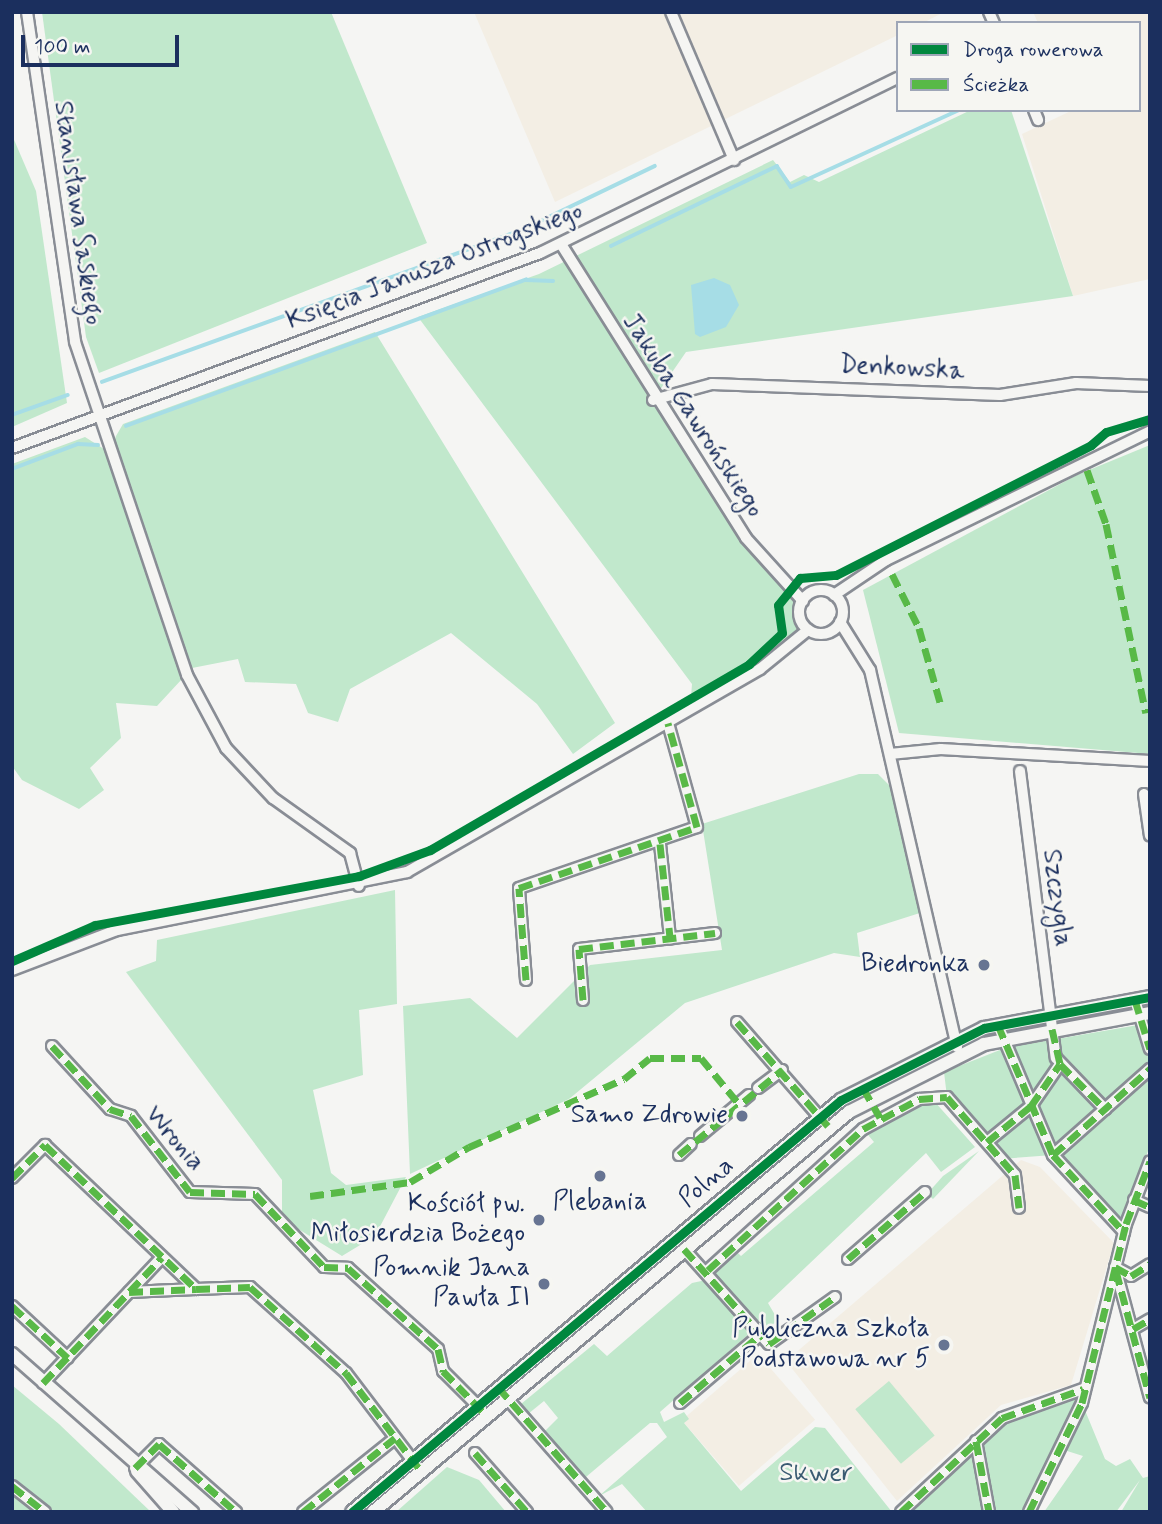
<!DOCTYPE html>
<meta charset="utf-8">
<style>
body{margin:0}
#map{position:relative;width:1162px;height:1524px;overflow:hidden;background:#f5f5f3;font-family:Mynerve,sans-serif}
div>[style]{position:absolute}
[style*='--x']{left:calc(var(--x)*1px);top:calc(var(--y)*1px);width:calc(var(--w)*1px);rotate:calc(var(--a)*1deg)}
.built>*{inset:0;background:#f3eee4;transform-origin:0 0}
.green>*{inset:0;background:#c1e8cc;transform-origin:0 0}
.water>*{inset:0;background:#a6dde6}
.stream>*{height:3.5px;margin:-1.75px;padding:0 1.75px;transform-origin:1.75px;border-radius:1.75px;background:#a6dde6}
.roads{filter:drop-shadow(2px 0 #898d95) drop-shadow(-2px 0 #898d95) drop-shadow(0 2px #898d95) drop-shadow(0 -2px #898d95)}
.minor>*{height:10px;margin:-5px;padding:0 5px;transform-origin:5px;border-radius:5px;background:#f5f5f3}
.minor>.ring{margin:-5px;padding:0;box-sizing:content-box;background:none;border:10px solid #f5f5f3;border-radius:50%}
.tertiary>*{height:12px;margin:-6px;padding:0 6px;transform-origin:6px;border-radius:6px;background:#f5f5f3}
.quiet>*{height:7px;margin-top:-3.5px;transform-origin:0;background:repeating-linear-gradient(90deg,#58b947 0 14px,transparent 0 21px)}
.cycleway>*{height:9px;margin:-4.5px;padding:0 4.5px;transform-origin:4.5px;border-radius:4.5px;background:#00873e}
.dots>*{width:19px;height:19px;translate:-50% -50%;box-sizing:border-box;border:4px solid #f6f6f2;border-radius:50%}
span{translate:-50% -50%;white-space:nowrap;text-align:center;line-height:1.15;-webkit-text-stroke:5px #f6f6f2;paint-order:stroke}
.street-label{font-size:26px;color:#1b2f5e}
.poi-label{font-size:26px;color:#1b2f5e}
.right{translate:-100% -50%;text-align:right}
.park-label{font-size:26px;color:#3a5b72}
.frame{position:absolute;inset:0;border:14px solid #1b2f5e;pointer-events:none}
.legend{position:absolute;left:896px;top:21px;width:245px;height:91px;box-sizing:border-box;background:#f6f6f2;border:2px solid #9ea6b7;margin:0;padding:9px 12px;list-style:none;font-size:21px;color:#1b2f5e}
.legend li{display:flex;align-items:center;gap:14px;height:35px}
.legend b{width:35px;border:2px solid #9ea6b7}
.scale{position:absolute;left:21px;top:35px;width:158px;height:32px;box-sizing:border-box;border:4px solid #1b2f5e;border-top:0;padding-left:9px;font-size:21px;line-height:24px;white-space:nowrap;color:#1b2f5e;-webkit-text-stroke:5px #f6f6f2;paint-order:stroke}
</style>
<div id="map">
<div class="built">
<div style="clip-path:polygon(474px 12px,944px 12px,923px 23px,898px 23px,898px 35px,555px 202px)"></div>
<div style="clip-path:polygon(1033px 12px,1150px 12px,1150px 279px,1073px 296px,1022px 134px,1073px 110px,1139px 110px,1139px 23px,1038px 23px)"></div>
<div style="clip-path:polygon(1021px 1160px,1040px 1167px,1114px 1243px,1071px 1385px,1001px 1405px,897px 1501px,786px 1361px)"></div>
<div style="left:758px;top:1354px;width:87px;height:101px;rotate:49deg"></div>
</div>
<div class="green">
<div style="clip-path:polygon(42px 12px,331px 12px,427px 243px,99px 373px,86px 337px)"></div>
<div style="clip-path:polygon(971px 110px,1011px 110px,1073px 296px,686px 352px,653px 400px,746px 538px,803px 601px,800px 617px,808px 630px,690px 710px,692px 684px,418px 317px,539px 274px,773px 160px,790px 182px,804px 175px,819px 182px)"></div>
<div style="clip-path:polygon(12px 135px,36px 191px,67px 403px,12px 427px)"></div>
<div style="clip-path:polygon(375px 332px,615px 723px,573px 754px,537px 704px,451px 633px,350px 689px,338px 722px,308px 713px,296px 684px,245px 682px,238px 659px,192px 668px,113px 445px,116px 436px,123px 424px)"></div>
<div style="clip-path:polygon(85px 437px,104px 449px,182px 679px,157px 706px,116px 703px,121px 738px,90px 768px,104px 790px,79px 809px,22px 780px,12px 766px,12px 464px)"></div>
<div style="clip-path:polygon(1150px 445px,1150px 754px,899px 733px,863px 590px,1077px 475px)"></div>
<div style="clip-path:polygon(859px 774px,878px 774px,893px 789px,923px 912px,857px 933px,860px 957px,834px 953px,685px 1003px,569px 1099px,410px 1174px,403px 1006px,470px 998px,517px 1038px,590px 965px,722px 950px,702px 824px)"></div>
<div style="clip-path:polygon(395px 890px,397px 1004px,359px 1010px,363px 1075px,313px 1090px,331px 1173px,346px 1185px,406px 1177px,375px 1236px,342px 1256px,282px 1219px,282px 1180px,126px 972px,156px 961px,157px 940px)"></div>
<div style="clip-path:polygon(1150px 1023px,1150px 1146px,1119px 1224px,1053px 1155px,1000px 1159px,947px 1097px,944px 1072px,1005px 1048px)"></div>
<div style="clip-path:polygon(934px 1101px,975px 1147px,941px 1172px,926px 1153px,768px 1303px,778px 1320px,760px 1335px,713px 1276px,714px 1268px,734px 1249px,741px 1256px,874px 1142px,863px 1129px)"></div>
<div style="clip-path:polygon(979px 1151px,933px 1199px,927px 1194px,943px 1176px)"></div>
<div style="clip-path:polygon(706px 1280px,750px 1333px,660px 1412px,664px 1422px,684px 1412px,689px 1419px,684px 1423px,741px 1491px,815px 1427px,825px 1428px,892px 1512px,647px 1512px,622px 1484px,599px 1496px,667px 1437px,657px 1423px,650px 1423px,580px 1482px,540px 1436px,558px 1418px,544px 1401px,528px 1414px,521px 1404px,594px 1344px,607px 1356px,692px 1283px)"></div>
<div style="left:889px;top:1381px;width:71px;height:44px;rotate:50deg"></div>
<div style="clip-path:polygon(12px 1385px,59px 1424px,151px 1512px,12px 1512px)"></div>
<div style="clip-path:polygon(1083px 1389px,1082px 1403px,1105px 1459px,1116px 1466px,1130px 1459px,1143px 1478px,1150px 1476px,1150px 1512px,1121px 1512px,1140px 1480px,1116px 1512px,1044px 1512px,1083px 1456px,1064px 1450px,1029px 1512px,900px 1512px,1002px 1418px)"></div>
<div style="clip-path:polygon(447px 1467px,479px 1480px,506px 1512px,396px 1512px)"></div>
</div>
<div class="water">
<div style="clip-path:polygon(714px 278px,730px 285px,739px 305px,726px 327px,700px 337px,695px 334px,691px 285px)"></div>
</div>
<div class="stream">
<div style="--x:611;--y:246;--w:184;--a:-25.7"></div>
<div style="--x:777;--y:166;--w:25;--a:56"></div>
<div style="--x:791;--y:187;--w:185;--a:-24.6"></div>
<div style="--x:102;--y:382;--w:449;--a:-19.9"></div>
<div style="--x:524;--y:229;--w:145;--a:-25.7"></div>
<div style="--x:12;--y:415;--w:59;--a:-19.7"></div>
<div style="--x:126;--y:426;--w:426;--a:-20.1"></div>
<div style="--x:526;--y:280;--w:27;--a:2"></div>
<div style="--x:12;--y:469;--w:71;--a:-20.7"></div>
<div style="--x:78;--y:444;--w:20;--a:3"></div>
</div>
<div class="roads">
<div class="minor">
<div style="--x:27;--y:12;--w:333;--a:81.7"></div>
<div style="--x:75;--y:342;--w:351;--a:71.4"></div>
<div style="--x:187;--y:675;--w:83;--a:61.9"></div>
<div style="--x:226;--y:748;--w:69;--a:46.8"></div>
<div style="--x:273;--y:798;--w:95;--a:35.5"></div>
<div style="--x:350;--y:853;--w:34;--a:75"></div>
<div style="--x:671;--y:12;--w:161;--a:66.9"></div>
<div style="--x:989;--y:12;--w:12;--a:66"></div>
<div style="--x:1034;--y:110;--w:11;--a:68"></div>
<div style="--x:561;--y:244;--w:347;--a:57.8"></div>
<div style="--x:746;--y:538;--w:85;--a:47.9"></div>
<div style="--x:653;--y:400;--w:61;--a:-15.2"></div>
<div style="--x:712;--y:384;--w:288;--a:2.2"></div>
<div style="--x:1000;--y:395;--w:77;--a:-9"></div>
<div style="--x:1076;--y:383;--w:74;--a:2.3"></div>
<div style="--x:12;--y:448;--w:563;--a:-20.27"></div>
<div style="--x:540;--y:253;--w:398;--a:-26.1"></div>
<div class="ring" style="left:799px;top:590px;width:34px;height:34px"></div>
<div style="--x:834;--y:595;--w:63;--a:-33.9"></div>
<div style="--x:886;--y:560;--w:294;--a:-26"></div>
<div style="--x:840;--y:622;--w:57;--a:58"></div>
<div style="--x:870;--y:670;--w:387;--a:77"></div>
<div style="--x:890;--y:754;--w:51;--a:-5.6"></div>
<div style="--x:941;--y:749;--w:209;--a:3.3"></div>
<div style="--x:1020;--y:771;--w:289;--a:82.9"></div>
<div style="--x:1056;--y:1058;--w:71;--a:46.1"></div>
<div style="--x:1144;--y:794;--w:42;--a:81.9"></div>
<div style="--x:660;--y:844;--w:95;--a:83.9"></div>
<div style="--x:12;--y:970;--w:112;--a:-20.9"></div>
<div style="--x:117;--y:930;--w:296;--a:-11.3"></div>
<div style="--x:407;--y:872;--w:407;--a:-29.9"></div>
<div style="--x:760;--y:669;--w:62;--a:-39.1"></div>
<div style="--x:526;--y:980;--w:92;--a:-94.4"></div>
<div style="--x:519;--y:888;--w:188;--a:-18.9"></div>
<div style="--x:697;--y:827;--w:108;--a:-105.6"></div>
<div style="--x:583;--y:1000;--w:51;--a:-94.5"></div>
<div style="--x:579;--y:949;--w:137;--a:-6.7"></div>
<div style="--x:1135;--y:1000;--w:51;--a:73"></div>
<div style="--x:737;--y:1022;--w:131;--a:49"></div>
<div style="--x:998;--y:1025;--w:141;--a:67.1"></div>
<div style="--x:1053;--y:1155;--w:105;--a:47.3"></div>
<div style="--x:52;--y:1046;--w:86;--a:47.4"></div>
<div style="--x:110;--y:1109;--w:22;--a:18"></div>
<div style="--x:131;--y:1116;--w:96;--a:52.2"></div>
<div style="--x:190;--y:1192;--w:65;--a:1.8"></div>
<div style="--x:255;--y:1194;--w:100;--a:46.6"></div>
<div style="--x:324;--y:1267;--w:24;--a:2"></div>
<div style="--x:348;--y:1268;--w:121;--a:42"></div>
<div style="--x:438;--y:1349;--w:23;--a:77"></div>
<div style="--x:443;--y:1371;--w:54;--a:45"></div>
<div style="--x:758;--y:1088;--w:30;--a:-37"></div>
<div style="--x:700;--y:1136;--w:64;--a:-39.9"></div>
<div style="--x:987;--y:1142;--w:57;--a:-39.3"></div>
<div style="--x:1031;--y:1106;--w:51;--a:-55.4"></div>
<div style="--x:679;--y:1155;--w:16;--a:-43"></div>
<div style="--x:1053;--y:1155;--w:130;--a:-41.6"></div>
<div style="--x:12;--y:1178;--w:47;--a:-45"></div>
<div style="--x:45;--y:1145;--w:209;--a:43.6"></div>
<div style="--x:196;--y:1289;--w:54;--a:-2.1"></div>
<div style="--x:250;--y:1287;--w:129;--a:41.9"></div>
<div style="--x:346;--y:1373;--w:116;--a:52.7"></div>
<div style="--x:1134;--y:1200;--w:17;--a:24"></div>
<div style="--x:684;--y:1249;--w:127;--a:48.2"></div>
<div style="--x:769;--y:1344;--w:81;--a:-35.5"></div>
<div style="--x:848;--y:1259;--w:102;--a:-41"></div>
<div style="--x:1115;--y:1267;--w:18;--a:29"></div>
<div style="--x:1131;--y:1276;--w:22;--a:-32"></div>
<div style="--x:708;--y:1270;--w:210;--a:-42.3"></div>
<div style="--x:863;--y:1129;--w:64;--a:-28.2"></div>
<div style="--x:919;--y:1099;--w:28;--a:-4"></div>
<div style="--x:947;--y:1097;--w:103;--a:48.9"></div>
<div style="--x:1015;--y:1175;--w:33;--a:83"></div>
<div style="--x:1116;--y:1271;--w:131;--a:75"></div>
<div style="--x:129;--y:1292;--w:67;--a:-2.6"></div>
<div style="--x:12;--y:1306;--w:76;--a:42.9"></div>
<div style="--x:1133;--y:1329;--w:20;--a:-30"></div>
<div style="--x:43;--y:1383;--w:173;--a:-46.6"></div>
<div style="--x:505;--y:1396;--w:154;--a:48.7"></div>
<div style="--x:680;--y:1403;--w:105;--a:-40.4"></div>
<div style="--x:976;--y:1441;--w:72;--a:79.6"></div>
<div style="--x:475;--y:1453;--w:79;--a:48.6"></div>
<div style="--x:135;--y:1468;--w:34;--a:-45"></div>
<div style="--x:159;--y:1444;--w:103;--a:41.4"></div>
<div style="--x:12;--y:1486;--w:42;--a:38.2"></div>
<div style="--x:303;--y:1512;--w:118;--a:-38.8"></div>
<div style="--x:901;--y:1512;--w:138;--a:-42.9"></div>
<div style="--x:1002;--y:1418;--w:86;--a:-19.7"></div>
<div style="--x:1029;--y:1512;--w:121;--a:-64.1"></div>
<div style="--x:1082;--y:1403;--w:184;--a:-76.2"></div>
<div style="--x:1126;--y:1224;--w:67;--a:-69.1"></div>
</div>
<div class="tertiary">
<div style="--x:12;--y:1354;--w:240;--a:41.3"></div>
<div style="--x:137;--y:1471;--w:55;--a:48.7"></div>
<div style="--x:352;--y:1512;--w:639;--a:-40.12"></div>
<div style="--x:841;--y:1100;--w:160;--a:-26.7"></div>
<div style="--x:984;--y:1028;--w:169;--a:-10.6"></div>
<div style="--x:373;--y:1512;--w:622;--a:-40.04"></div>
<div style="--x:849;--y:1112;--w:151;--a:-26.7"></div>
<div style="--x:984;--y:1044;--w:169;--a:-10.6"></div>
</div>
</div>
<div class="quiet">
<div style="--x:1087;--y:470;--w:57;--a:70.6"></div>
<div style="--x:1106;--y:524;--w:193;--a:78.1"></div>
<div style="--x:892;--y:574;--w:60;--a:63.4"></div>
<div style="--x:919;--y:628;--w:77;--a:74.2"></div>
<div style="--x:660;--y:844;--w:95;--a:83.9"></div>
<div style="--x:526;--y:980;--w:92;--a:-94.4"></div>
<div style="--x:519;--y:888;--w:188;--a:-18.9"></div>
<div style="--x:697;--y:827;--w:108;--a:-105.6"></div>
<div style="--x:583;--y:1000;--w:51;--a:-94.5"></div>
<div style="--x:579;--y:949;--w:137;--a:-6.7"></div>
<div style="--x:1135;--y:1000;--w:51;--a:73"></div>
<div style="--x:737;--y:1022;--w:138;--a:48.8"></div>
<div style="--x:998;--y:1025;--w:141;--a:67.1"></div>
<div style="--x:1053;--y:1155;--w:105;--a:47.3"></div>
<div style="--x:1052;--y:1029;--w:36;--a:77"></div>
<div style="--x:1060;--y:1064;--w:64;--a:45"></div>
<div style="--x:52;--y:1046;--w:86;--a:47.4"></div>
<div style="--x:110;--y:1109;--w:22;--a:18"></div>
<div style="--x:131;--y:1116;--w:96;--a:52.2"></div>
<div style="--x:190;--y:1192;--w:65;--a:1.8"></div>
<div style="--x:255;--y:1194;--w:100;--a:46.6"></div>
<div style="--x:324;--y:1267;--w:24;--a:2"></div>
<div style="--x:348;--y:1268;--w:121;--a:42"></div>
<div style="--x:438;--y:1349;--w:23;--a:77"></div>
<div style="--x:443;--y:1371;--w:62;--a:45.7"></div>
<div style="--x:863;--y:1088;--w:34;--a:60"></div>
<div style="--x:987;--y:1142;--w:57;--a:-39.3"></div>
<div style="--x:1031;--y:1106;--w:51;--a:-55.4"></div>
<div style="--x:679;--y:1155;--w:134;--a:-39.5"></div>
<div style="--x:1053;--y:1155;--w:130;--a:-41.6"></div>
<div style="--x:12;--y:1178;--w:47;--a:-45"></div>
<div style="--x:45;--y:1145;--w:209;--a:43.6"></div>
<div style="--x:196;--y:1289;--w:54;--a:-2.1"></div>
<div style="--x:250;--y:1287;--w:129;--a:41.9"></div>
<div style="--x:346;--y:1373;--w:123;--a:52.6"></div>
<div style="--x:310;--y:1196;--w:101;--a:-8"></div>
<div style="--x:410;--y:1182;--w:69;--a:-30.7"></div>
<div style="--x:469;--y:1147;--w:169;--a:-23.7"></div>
<div style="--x:624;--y:1079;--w:33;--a:-39"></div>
<div style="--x:650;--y:1058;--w:51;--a:0"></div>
<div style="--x:701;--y:1058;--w:60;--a:50.4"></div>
<div style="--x:1134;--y:1200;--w:17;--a:24"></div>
<div style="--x:684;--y:1249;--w:127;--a:48.2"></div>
<div style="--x:769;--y:1344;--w:81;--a:-35.5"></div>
<div style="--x:848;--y:1259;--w:102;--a:-41"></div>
<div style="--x:1115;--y:1267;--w:18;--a:29"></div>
<div style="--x:1131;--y:1276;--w:22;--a:-32"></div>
<div style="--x:708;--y:1270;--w:210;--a:-42.3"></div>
<div style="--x:863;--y:1129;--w:64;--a:-28.2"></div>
<div style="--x:919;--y:1099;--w:28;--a:-4"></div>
<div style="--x:947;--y:1097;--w:103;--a:48.9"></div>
<div style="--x:1015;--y:1175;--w:33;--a:83"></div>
<div style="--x:1116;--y:1271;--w:131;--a:75"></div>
<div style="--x:129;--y:1292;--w:67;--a:-2.6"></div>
<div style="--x:12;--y:1306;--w:76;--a:42.9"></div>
<div style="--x:1133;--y:1329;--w:20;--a:-30"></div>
<div style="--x:43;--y:1383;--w:173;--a:-46.6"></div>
<div style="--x:498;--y:1387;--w:166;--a:48.9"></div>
<div style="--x:680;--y:1403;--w:105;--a:-40.4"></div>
<div style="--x:976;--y:1441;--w:72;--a:79.6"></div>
<div style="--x:475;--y:1453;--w:79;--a:48.6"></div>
<div style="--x:135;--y:1468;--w:34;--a:-45"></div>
<div style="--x:159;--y:1444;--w:103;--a:41.4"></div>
<div style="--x:12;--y:1486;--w:42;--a:38.2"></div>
<div style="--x:303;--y:1512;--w:118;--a:-38.8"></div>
<div style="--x:901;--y:1512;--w:138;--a:-42.9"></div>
<div style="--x:1002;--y:1418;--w:86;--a:-19.7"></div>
<div style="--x:1029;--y:1512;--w:121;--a:-64.1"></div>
<div style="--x:1082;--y:1403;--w:184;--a:-76.2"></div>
<div style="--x:1126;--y:1224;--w:67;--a:-69.1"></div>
</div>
<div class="cycleway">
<div style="--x:12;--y:961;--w:90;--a:-23.4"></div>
<div style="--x:95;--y:925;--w:269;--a:-10.5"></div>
<div style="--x:359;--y:876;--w:76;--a:-20.1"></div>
<div style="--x:430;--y:850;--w:369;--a:-30.2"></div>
<div style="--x:749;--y:664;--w:45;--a:-43.2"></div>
<div style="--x:782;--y:633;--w:28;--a:-98"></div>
<div style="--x:778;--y:605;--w:35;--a:-51"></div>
<div style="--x:800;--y:578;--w:36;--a:-5"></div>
<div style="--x:836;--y:575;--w:286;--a:-27"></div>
<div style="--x:1091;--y:445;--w:20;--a:-41"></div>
<div style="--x:1106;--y:432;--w:46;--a:-16.5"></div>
<div style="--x:352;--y:1512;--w:639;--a:-40.12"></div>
<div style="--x:841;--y:1100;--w:160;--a:-26.7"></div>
<div style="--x:984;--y:1028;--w:169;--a:-10.6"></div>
</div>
<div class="dots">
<div style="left:984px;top:965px;background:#677492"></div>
<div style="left:742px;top:1116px;background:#677492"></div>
<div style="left:600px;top:1176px;background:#677492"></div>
<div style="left:539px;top:1220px;background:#677492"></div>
<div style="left:544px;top:1284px;background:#677492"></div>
<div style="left:944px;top:1345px;background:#677492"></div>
</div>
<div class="street-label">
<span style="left:77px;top:213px;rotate:82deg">Stanisława Saskiego</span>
<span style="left:435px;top:267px;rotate:-21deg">Księcia Janusza Ostrogskiego</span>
<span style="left:902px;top:369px;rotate:3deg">Denkowska</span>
<span style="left:692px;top:416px;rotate:57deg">Jakuba Gawrońskiego</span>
<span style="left:1056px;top:898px;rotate:83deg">Szczygla</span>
<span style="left:174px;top:1139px;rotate:50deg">Wronia</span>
<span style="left:707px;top:1183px;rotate:-40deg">Polna</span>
</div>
<div class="poi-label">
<span class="right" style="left:970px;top:965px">Biedronka</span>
<span class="right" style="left:728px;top:1116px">Samo Zdrowie</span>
<span style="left:600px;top:1203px">Plebania</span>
<span class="right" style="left:525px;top:1220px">Kościół pw.<br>Miłosierdzia Bożego</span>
<span class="right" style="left:530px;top:1284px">Pomnik Jana<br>Pawła II</span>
<span class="right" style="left:930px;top:1345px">Publiczna Szkoła<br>Podstawowa nr 5</span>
</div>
<div class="park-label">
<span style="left:816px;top:1474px">Skwer</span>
</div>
<div class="frame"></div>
<ul class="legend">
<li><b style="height:9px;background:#00873e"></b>Droga rowerowa</li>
<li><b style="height:9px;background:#58b947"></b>Ścieżka</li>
</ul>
<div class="scale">100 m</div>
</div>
